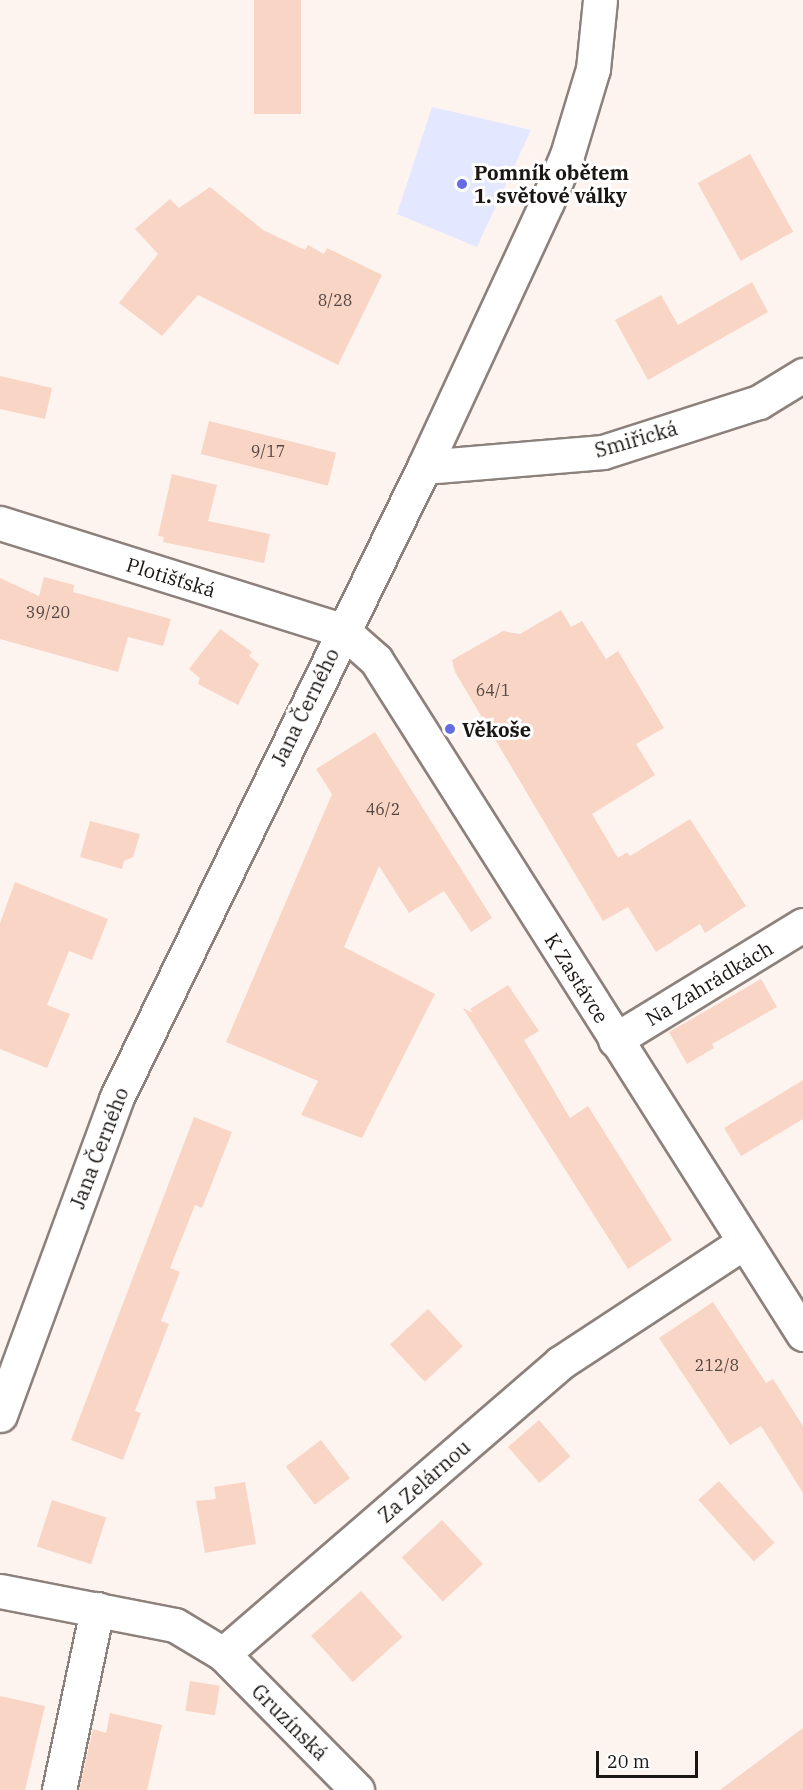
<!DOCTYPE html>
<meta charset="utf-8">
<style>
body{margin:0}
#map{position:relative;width:803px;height:1790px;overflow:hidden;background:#fef4ef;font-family:"IBM Plex Serif",serif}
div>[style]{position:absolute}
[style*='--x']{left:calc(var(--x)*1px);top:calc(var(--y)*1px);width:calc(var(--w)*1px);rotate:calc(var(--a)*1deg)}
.green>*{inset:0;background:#e3e7ff}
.building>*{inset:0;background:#f9d5c6;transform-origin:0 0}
.roads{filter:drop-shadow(2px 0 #8d817c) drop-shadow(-2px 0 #8d817c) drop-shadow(0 2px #8d817c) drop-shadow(0 -2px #8d817c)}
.minor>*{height:33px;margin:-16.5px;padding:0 16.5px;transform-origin:16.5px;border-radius:16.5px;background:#fff}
.dots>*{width:16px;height:16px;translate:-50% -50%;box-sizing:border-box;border:3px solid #fff;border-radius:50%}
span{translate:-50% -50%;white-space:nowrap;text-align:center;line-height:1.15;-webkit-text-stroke:6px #fff;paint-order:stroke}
.number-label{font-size:16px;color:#524640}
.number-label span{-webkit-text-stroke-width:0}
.poi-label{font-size:20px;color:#1a1614;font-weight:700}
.left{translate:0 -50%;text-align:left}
.street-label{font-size:20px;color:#1a1614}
.scale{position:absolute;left:596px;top:1751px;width:102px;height:27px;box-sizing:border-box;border:3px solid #1a1614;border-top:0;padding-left:8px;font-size:18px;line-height:21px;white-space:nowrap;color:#1a1614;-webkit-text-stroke:4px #fff;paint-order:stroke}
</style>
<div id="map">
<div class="green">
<div style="clip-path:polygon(432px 107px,531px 130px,477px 247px,397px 214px)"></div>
</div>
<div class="building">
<div style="left:254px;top:0;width:47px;height:114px"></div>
<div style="left:750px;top:154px;width:89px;height:60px;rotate:61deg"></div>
<div style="clip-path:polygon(210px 187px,263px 230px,305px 250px,308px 245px,324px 254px,327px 248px,382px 275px,338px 365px,198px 295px,162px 336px,119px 303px,158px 254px,135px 229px,170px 199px,179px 208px)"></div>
<div style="clip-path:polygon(752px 282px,768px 312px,648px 380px,615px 320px,661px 295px,678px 325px)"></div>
<div style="clip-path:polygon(0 376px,52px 388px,45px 419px,0 409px)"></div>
<div style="left:209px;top:421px;width:131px;height:34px;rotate:14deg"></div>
<div style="clip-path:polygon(172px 474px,217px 485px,208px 521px,270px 534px,264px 563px,163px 542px,164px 537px,158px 536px)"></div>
<div style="clip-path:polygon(44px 577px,74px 585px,73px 592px,171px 619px,163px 646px,128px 637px,118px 672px,0 639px,0 578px,39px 596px)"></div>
<div style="clip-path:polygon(561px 610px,571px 627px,582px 621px,606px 659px,618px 651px,664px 728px,636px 744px,655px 775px,592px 814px,618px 858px,627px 852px,630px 856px,690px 819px,746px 906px,705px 933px,700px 924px,656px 952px,628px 907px,603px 921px,455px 672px,452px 660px,503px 631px,520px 634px)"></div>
<div style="clip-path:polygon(220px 629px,252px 652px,249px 656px,259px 664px,238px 705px,198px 684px,200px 678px,189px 669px)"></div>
<div style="clip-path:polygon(375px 732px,492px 918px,471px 932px,444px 891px,409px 913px,379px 866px,344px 947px,435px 994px,362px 1138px,301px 1115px,318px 1081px,226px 1042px,332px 794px,316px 769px)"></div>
<div style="clip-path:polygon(90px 821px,140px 834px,133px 857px,124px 861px,122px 869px,80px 857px)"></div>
<div style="clip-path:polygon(15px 882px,108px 919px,92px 960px,69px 951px,47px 1005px,70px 1014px,47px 1068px,0 1049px,0 923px)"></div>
<div style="clip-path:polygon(761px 979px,777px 1007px,712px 1044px,714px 1048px,687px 1064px,669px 1032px)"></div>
<div style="clip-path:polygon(508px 985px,539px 1031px,524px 1040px,570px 1118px,588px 1106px,672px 1240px,628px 1269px,463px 1008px,473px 1013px,470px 1009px)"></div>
<div style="clip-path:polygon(803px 1080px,803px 1119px,741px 1156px,724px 1128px)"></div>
<div style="clip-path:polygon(194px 1117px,232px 1132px,202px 1208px,195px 1205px,170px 1268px,180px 1272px,161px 1321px,169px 1324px,135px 1411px,141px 1413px,123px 1460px,71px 1440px)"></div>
<div style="clip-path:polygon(713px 1302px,766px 1383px,773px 1379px,803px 1426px,803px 1493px,761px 1426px,730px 1445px,659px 1338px)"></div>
<div style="left:428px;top:1309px;width:51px;height:52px;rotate:47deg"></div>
<div style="left:539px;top:1420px;width:48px;height:41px;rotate:49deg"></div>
<div style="left:321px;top:1440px;width:48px;height:44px;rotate:53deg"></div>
<div style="left:719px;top:1481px;width:83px;height:28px;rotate:48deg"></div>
<div style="clip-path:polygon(245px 1482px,256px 1544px,205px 1553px,196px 1501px,216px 1499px,214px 1487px)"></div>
<div style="left:52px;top:1500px;width:57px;height:49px;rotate:18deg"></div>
<div style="left:442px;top:1520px;width:60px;height:55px;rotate:47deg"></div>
<div style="left:361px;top:1591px;width:62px;height:67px;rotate:48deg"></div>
<div style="left:190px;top:1681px;width:30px;height:30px;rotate:9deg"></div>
<div style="clip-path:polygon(0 1696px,45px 1706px,25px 1790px,0 1790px)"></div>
<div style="clip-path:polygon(110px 1713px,162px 1725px,147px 1790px,79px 1790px,93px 1729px,106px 1733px)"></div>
<div style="clip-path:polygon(803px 1728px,803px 1790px,720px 1790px)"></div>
</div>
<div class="roads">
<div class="minor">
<div style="--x:424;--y:467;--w:180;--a:-4.8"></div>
<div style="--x:603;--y:452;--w:164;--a:-17.8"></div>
<div style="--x:759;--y:402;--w:52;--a:-31.5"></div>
<div style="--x:0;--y:523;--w:358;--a:17.4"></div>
<div style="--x:342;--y:630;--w:45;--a:41.4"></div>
<div style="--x:376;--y:660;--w:798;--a:57.64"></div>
<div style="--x:615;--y:1040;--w:220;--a:-31.5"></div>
<div style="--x:0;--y:1415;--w:337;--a:-69.8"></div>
<div style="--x:116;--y:1099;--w:703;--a:-64.02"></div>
<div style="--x:424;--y:467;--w:292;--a:-65.1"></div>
<div style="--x:547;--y:202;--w:51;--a:-66.9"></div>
<div style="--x:567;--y:155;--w:90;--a:-73.2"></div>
<div style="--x:593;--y:69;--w:69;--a:-84.2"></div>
<div style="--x:0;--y:1591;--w:178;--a:11"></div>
<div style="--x:175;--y:1625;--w:56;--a:31.1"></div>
<div style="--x:223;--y:1654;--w:191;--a:45.4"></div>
<div style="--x:223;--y:1654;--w:445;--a:-40.8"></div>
<div style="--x:560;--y:1363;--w:220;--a:-33.3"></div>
<div style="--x:59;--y:1790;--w:185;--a:-78.1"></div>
</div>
</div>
<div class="dots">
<div style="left:462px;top:184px;background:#656de5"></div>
<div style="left:450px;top:729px;background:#656de5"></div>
</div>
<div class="number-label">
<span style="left:335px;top:300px">8/28</span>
<span style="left:268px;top:451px">9/17</span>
<span style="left:48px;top:612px">39/20</span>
<span style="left:493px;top:690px">64/1</span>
<span style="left:383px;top:809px">46/2</span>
<span style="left:717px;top:1365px">212/8</span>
</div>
<div class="poi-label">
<span class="left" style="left:474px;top:184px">Pomník obětem<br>1. světové války</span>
<span class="left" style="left:462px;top:729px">Věkoše</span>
</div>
<div class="street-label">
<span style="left:636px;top:439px;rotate:-16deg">Smiřická</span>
<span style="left:171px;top:577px;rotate:17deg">Plotišťská</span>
<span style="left:305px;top:707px;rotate:-64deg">Jana Černého</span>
<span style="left:577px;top:978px;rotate:58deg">K Zastávce</span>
<span style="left:709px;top:983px;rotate:-31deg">Na Zahrádkách</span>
<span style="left:99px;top:1148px;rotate:-69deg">Jana Černého</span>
<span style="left:424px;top:1481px;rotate:-41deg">Za Zelárnou</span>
<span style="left:290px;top:1722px;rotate:45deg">Gruzínská</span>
</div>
<div class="scale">20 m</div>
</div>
